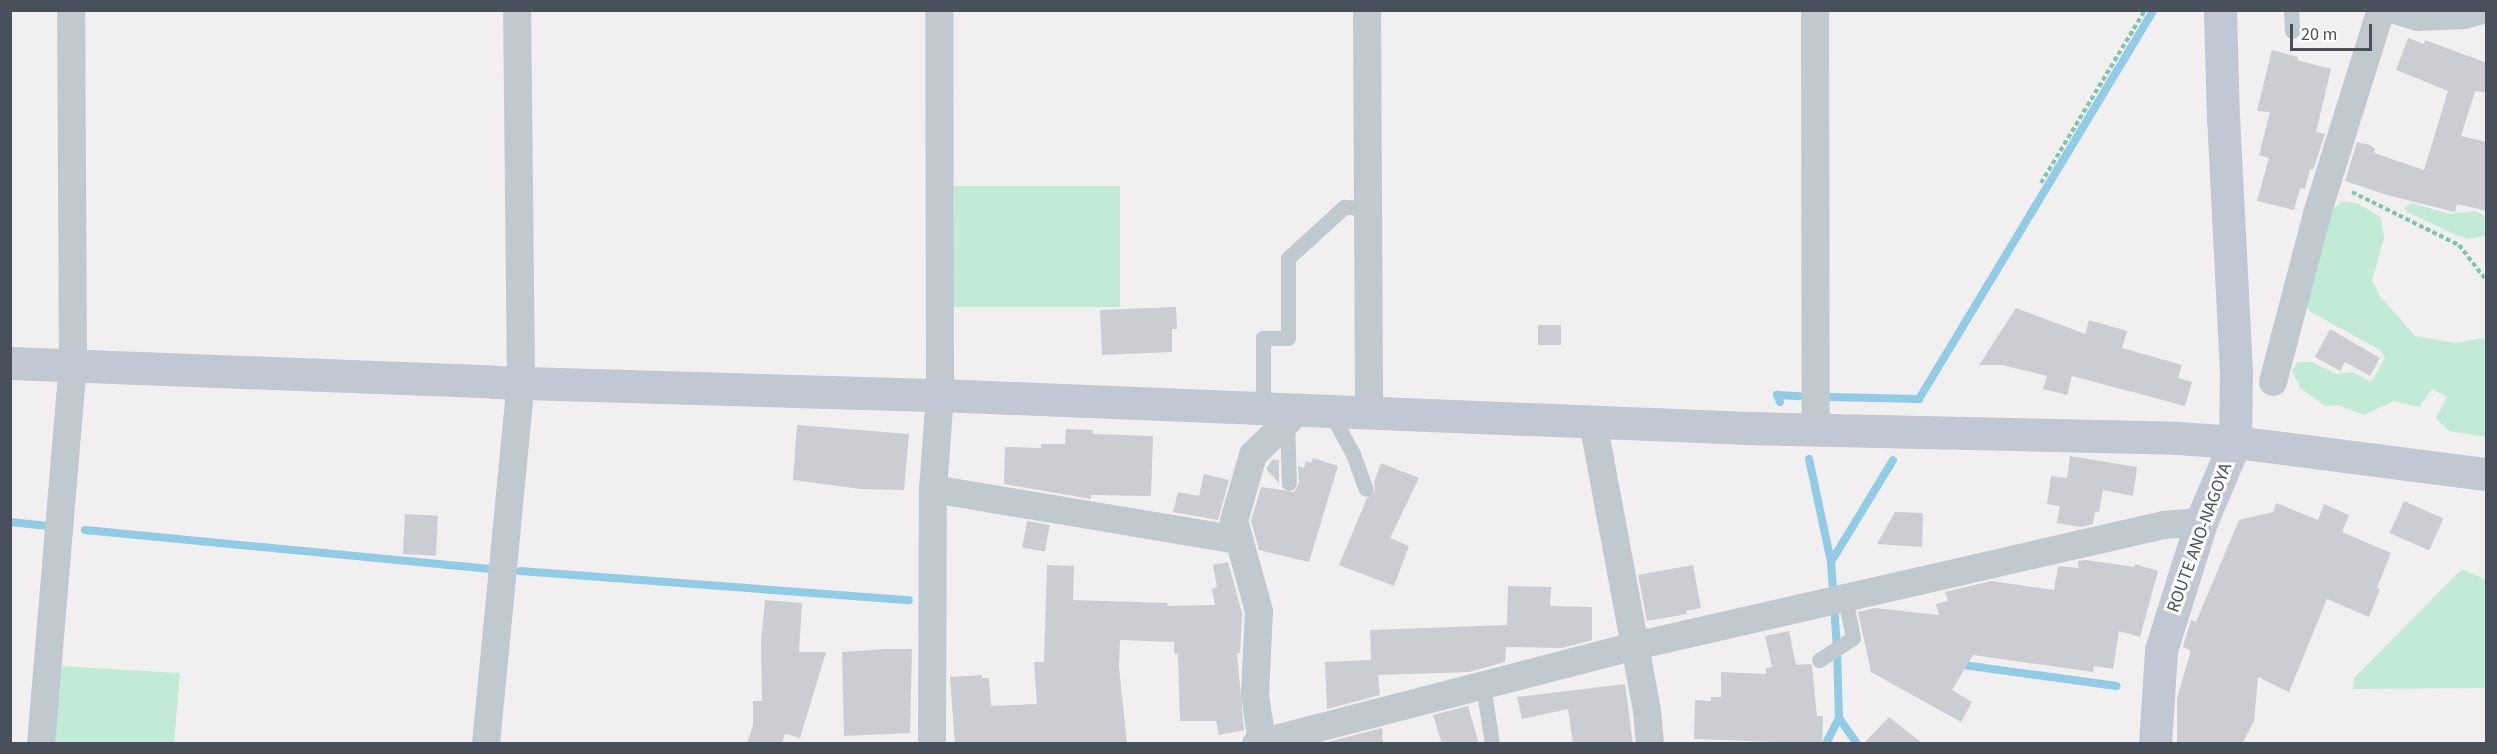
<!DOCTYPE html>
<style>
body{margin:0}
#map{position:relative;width:2497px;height:754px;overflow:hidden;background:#f1efef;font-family:"Source Sans 3",sans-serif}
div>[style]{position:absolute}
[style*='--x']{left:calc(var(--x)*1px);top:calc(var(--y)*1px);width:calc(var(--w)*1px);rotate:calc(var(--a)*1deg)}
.green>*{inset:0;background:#c1ebd6;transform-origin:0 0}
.stream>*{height:8px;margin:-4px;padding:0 4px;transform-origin:4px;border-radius:4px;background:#91cbe5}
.building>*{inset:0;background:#cccdd3;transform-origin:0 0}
.path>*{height:4px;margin-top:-2px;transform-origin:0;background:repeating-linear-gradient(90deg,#7bc7a9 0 4.5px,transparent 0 7.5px)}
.lane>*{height:15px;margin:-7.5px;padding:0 7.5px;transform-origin:7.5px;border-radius:7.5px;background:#c0c8d0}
.street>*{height:28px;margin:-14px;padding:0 14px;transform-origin:14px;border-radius:14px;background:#c0c8d0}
.secondary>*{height:33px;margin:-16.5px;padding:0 16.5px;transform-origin:16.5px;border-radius:16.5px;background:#c1c8d4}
span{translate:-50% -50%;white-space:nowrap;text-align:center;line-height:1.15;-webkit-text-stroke:6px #fff;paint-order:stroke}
.street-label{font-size:18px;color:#48505b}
.frame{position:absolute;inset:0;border:12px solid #48505b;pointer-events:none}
.scale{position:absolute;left:2290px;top:24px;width:82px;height:27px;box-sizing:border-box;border:3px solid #48505b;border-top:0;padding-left:8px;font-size:18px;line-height:21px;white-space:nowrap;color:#48505b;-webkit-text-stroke:4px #fff;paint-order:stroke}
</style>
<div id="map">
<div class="green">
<div style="left:1120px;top:186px;width:121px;height:166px;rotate:90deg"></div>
<div style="clip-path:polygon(2342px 201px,2359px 204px,2381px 218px,2384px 238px,2372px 280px,2379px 295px,2415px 336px,2456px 343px,2482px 338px,2486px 340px,2486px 437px,2449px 431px,2436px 418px,2447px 397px,2432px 389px,2419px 407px,2394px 401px,2364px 415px,2339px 405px,2325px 406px,2300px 388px,2292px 370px,2298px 362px,2312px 362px,2337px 374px,2352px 372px,2369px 381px,2374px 378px,2385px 357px,2380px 350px,2309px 311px,2304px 301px,2333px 209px)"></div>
<div style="clip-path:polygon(2411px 203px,2450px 214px,2476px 211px,2486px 217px,2486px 236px,2467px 239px,2456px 235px,2407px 212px,2404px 208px)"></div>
<div style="clip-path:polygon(2462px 569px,2486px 580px,2486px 688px,2353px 689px,2354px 678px)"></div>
<div style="clip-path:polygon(58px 666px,180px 673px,174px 743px,50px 744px)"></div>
</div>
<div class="stream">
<div style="--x:1831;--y:397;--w:88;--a:1.3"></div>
<div style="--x:1919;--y:399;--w:454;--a:-58.9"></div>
<div style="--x:1780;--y:402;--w:8;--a:-113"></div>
<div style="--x:1777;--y:395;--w:22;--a:3"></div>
<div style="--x:1809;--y:459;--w:105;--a:77.9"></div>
<div style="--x:1831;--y:562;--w:86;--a:86"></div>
<div style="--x:1837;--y:648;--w:70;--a:88.4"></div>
<div style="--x:1839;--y:718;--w:29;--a:117"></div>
<div style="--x:10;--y:522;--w:36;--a:6"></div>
<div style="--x:85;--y:530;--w:410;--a:5.5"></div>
<div style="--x:1831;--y:562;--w:119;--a:-58.7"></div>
<div style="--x:520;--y:571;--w:390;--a:4.3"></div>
<div style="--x:1956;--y:664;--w:162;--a:7.8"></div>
<div style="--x:1839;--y:718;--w:32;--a:55"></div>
</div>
<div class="building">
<div style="clip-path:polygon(2408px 38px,2424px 44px,2425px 40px,2487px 63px,2487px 93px,2475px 91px,2461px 136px,2487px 142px,2487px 211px,2457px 204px,2455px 212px,2387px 195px,2345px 181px,2357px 142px,2370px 145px,2375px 149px,2374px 153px,2424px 170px,2448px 91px,2396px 70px)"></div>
<div style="clip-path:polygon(2272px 50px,2298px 57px,2297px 60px,2331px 69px,2316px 132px,2325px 134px,2313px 170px,2310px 169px,2305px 189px,2300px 188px,2294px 210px,2257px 201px,2269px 158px,2259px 155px,2270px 112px,2257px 111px)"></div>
<div style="clip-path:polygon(1176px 307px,1177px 329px,1172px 329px,1172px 352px,1102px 355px,1100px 310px)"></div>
<div style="clip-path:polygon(2016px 308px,2085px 334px,2089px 320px,2127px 331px,2122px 348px,2182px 365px,2178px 378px,2192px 382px,2185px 406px,2072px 376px,2067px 395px,2043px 389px,2047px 376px,2002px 365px,1979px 365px)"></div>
<div style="left:1538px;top:325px;width:23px;height:20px"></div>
<div style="clip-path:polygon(2330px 329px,2380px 358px,2370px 376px,2345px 362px,2340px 371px,2315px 357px)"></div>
<div style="clip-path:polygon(797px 425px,909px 434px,904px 490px,861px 489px,793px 480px)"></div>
<div style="clip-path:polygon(1066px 429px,1093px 430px,1093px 434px,1153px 436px,1151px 496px,1091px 495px,1091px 499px,1004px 484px,1005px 447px,1041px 448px,1041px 444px,1065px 444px)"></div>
<div style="clip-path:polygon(2070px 456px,2137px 467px,2133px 496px,2103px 490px,2099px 512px,2095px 512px,2093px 524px,2081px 527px,2057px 523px,2060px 506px,2047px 504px,2051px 476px,2067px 478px)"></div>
<div style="clip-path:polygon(1313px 458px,1338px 466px,1309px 562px,1259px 550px,1251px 521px,1261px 487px,1294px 492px,1299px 483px,1298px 466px,1304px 468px,1306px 461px,1311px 463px)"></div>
<div style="clip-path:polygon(1273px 459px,1279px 460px,1279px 483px,1266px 469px)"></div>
<div style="clip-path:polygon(1381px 463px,1419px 478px,1390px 538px,1409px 546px,1394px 586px,1339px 565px,1367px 498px,1375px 491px,1374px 482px)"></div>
<div style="clip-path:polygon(1204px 474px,1229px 480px,1218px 520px,1173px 512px,1178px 492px,1199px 496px)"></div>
<div style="left:2404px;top:501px;width:43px;height:35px;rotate:24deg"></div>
<div style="clip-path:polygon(2276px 503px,2318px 520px,2324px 504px,2349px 515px,2342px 532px,2391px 553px,2377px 588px,2380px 589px,2369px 617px,2327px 599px,2289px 692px,2258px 677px,2254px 721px,2242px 744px,2177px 744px,2177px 698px,2190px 654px,2190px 650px,2183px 647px,2191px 620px,2196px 622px,2239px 520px,2273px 512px)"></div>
<div style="clip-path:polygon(1895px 512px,1923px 513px,1922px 547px,1877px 544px)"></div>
<div style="left:405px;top:514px;width:33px;height:40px;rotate:3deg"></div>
<div style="left:1027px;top:521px;width:23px;height:27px;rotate:10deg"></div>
<div style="clip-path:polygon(2086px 560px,2134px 567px,2135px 564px,2158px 571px,2140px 637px,2119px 631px,2113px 669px,2094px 666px,2093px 672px,1973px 655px,1952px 690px,1972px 702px,1961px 722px,1871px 672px,1858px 612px,1875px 608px,1939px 615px,1936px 604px,1948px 601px,1945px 592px,1991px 581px,2054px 590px,2058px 566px,2078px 568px,2078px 561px)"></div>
<div style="clip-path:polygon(1228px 562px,1242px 613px,1240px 653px,1237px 653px,1244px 730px,1219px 735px,1216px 721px,1180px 721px,1178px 654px,1174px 654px,1174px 642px,1120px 640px,1119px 667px,1127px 744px,955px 744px,950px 677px,982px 675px,982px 678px,989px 678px,991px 706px,1037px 704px,1034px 662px,1044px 662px,1047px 565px,1074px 566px,1073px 600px,1168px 603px,1167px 606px,1215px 605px,1212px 589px,1217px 587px,1213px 565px)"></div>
<div style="clip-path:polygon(1693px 565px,1701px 608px,1686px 611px,1687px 614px,1647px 621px,1638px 575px)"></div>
<div style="clip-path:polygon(1508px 586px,1551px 587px,1550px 606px,1592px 607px,1592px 640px,1562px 648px,1506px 647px,1505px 662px,1469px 672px,1378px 675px,1380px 695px,1327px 709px,1325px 662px,1371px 660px,1370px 630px,1507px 625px)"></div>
<div style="clip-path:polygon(765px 600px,802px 603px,799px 652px,826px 652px,800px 738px,785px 734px,782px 744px,747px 744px,753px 725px,753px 701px,762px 701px,761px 642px)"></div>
<div style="clip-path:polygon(1789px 631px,1796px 665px,1810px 664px,1812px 666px,1817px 716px,1823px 716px,1822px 744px,1694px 739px,1695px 700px,1711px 701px,1711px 697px,1721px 697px,1721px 672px,1766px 674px,1766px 668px,1772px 667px,1765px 636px)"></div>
<div style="clip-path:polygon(887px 649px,912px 649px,910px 733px,844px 736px,842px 652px)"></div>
<div style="clip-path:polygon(1625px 684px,1633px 744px,1573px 744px,1568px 709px,1522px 719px,1517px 697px)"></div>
<div style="clip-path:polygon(1468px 706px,1479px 744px,1442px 744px,1433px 715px)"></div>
<div style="clip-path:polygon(1889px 717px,1923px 744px,1863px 744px)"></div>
<div style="clip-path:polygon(1382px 728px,1383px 744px,1328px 744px,1328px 742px)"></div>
</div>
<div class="path">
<div style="--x:2041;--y:183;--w:202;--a:-59"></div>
<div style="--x:2352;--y:192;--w:119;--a:26.4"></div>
<div style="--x:2459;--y:245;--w:44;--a:52.4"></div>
<div style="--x:1839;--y:743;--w:1;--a:90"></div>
</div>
<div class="lane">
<div style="--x:2291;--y:10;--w:21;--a:87"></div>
<div style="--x:1263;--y:409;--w:71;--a:-90"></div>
<div style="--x:1263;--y:338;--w:25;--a:0"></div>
<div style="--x:1288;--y:338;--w:80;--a:-90"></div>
<div style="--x:1288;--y:258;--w:76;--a:-42.3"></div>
<div style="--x:1344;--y:207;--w:24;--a:2"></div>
<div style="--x:1330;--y:412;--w:48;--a:61.3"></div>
<div style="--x:1353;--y:454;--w:37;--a:70"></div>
<div style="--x:1287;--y:421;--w:62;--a:88.2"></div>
<div style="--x:1819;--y:660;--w:40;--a:-32.9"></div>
<div style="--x:1853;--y:638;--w:41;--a:-101.3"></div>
<div style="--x:1483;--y:685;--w:60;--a:81.3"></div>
</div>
<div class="street">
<div style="--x:1367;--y:10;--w:403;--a:89.7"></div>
<div style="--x:1815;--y:10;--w:420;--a:89.9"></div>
<div style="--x:2395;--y:10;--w:24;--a:17"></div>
<div style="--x:2418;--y:17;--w:46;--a:-2.5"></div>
<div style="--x:2464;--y:15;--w:20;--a:-15"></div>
<div style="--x:2273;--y:382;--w:174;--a:-75.3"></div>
<div style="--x:2317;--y:214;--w:214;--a:-72.6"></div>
<div style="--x:1593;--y:422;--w:293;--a:79.4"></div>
<div style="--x:1647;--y:710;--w:34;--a:85"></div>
<div style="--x:933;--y:489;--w:310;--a:9.5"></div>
<div style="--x:1262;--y:742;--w:48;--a:-98.5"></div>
<div style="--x:1255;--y:695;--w:84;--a:-87.3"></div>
<div style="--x:1259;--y:611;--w:93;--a:-105.5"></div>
<div style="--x:1234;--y:521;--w:69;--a:-73.9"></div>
<div style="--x:1253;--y:455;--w:64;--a:-44.4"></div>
<div style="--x:41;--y:744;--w:379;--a:-85.2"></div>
<div style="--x:73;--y:366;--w:356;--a:-90.3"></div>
<div style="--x:486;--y:744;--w:363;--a:-84.5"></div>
<div style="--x:521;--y:383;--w:373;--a:-90.6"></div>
<div style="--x:932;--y:744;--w:255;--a:-89.8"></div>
<div style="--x:933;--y:489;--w:94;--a:-85.7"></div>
<div style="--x:940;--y:395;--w:385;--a:-90.1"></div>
<div style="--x:1256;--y:744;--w:391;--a:-14.5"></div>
<div style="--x:1635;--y:646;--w:543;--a:-12.88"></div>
<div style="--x:2164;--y:525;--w:37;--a:-5"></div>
</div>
<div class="secondary">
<div style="--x:10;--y:363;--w:484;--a:2.2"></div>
<div style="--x:494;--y:382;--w:446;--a:1.7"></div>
<div style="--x:940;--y:395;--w:809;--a:2.34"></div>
<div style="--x:1748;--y:428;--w:429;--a:1.3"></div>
<div style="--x:2177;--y:438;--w:58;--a:3.9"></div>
<div style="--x:2235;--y:442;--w:70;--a:-89.2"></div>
<div style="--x:2236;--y:372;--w:253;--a:-92.9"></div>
<div style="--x:2223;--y:119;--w:109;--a:-91.6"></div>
<div style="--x:2155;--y:744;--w:94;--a:-86.3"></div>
<div style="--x:2161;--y:650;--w:134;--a:-72.6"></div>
<div style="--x:2201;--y:522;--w:87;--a:-67"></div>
<div style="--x:2235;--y:442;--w:253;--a:7.3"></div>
</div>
<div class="street-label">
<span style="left:2200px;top:538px;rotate:-70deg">ROUTE ANO-NAGOYA</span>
</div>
<div class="frame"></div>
<div class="scale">20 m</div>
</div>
